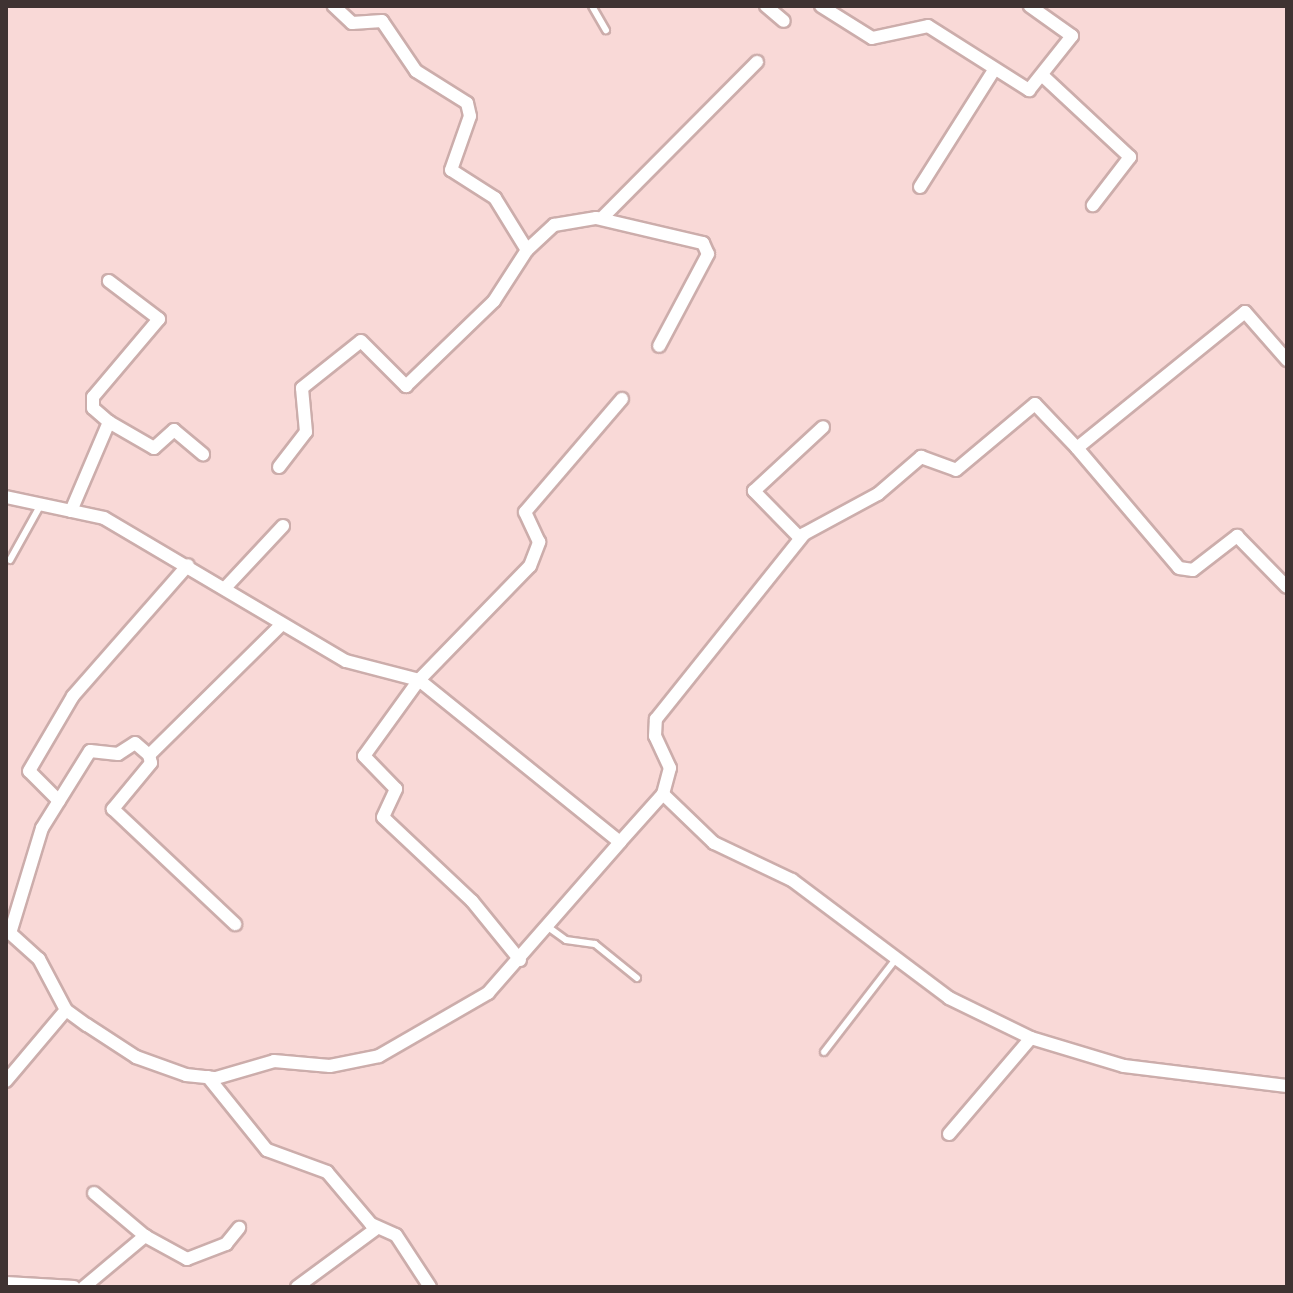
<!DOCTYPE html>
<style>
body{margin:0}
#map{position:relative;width:1293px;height:1293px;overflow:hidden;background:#f9d9d7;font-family:"Alegreya Sans",sans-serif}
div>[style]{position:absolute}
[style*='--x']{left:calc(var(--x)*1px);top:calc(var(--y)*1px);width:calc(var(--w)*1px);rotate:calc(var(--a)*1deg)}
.roads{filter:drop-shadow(2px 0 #ccadab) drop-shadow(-2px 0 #ccadab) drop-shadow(0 2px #ccadab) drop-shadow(0 -2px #ccadab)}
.service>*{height:6px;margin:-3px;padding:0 3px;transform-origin:3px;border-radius:3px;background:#fff}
.minor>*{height:12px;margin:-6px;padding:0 6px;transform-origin:6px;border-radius:6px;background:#fff}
span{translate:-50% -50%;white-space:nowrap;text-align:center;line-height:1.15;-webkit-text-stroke:6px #f9d9d7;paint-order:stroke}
.frame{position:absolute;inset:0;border:8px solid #3f3332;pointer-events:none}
</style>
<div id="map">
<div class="roads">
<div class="service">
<div style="--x:592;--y:6;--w:28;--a:60"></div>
<div style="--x:10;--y:560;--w:60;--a:-60.9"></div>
<div style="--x:548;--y:927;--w:22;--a:36"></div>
<div style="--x:566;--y:940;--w:29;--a:8"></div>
<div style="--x:595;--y:944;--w:54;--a:39"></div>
<div style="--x:824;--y:1052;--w:118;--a:-52.3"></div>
</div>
<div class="minor">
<div style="--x:766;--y:6;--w:23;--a:40"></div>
<div style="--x:821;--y:6;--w:60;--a:32.1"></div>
<div style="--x:872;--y:38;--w:57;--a:-12.1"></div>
<div style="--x:928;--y:26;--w:120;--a:32.4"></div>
<div style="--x:1029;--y:90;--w:69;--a:-51.5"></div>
<div style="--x:1072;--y:36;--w:52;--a:-144.5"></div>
<div style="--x:1043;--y:76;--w:119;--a:43"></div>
<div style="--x:1130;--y:157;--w:61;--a:127.6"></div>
<div style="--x:920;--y:187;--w:138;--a:-57.7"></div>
<div style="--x:602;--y:218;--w:220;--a:-45.2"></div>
<div style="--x:527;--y:250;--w:37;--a:-43"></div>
<div style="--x:554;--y:225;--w:43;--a:-9.5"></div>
<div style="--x:596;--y:218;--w:110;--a:13.2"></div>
<div style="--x:703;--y:243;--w:12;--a:66"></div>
<div style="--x:708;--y:254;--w:104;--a:118"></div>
<div style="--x:109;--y:422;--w:52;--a:30"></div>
<div style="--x:154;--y:448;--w:27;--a:-42"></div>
<div style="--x:174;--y:430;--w:38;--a:40"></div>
<div style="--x:1077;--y:448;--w:157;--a:49.6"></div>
<div style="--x:1179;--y:568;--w:14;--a:8"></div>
<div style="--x:1193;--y:570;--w:56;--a:-37.7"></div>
<div style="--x:1237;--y:536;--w:71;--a:45.6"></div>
<div style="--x:279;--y:467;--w:44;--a:-52.4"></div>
<div style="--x:306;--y:432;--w:44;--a:-95.2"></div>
<div style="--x:302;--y:388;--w:75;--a:-38.5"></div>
<div style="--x:361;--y:341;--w:64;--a:45"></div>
<div style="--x:406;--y:386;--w:122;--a:-44"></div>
<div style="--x:494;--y:301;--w:61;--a:-57.1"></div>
<div style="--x:527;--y:250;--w:61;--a:-121.6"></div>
<div style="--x:495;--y:198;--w:52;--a:-147.5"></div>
<div style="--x:451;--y:170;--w:57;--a:-70.6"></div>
<div style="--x:470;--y:116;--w:13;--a:-103"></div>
<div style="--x:467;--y:103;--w:60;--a:-147.9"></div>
<div style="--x:416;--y:71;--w:60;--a:-124.2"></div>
<div style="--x:382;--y:21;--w:30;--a:176"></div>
<div style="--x:352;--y:23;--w:25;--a:-137"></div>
<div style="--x:6;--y:497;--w:100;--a:12.1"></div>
<div style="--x:104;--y:518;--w:281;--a:30.6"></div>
<div style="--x:346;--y:661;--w:75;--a:14.6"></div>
<div style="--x:419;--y:680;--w:258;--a:38.9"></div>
<div style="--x:620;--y:842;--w:64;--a:-48.1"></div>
<div style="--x:663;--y:794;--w:71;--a:43.9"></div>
<div style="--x:714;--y:843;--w:86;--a:25.4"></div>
<div style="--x:792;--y:880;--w:196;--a:36.9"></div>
<div style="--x:949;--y:998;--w:91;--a:26"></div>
<div style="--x:1031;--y:1038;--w:97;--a:16.8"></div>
<div style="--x:1124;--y:1066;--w:164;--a:7"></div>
<div style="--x:71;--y:511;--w:97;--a:-66.9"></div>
<div style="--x:109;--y:422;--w:21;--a:-139"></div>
<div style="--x:93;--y:408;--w:11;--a:-90"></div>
<div style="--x:93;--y:397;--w:102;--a:-49.8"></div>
<div style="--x:159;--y:319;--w:63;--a:-142.8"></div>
<div style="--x:800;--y:538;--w:66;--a:-134.4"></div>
<div style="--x:754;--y:491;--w:94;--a:-42.8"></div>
<div style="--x:225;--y:588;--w:85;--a:-46.9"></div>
<div style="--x:281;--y:625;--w:185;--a:135.4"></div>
<div style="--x:149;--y:755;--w:18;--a:-139"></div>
<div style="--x:135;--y:743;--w:20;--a:147"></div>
<div style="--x:118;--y:754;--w:28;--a:-174"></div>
<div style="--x:90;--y:751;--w:91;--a:121.9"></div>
<div style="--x:42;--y:828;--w:110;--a:106.9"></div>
<div style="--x:10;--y:933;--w:39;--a:42"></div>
<div style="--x:39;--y:959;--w:58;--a:62.1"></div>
<div style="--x:66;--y:1010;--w:26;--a:36"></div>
<div style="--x:87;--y:1025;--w:59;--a:33.1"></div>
<div style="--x:136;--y:1057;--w:53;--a:19.8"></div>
<div style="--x:186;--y:1075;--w:30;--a:6"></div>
<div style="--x:216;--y:1078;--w:60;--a:-16.3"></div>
<div style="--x:274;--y:1061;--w:56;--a:5.1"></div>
<div style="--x:330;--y:1066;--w:50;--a:-11.5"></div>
<div style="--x:379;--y:1056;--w:126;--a:-30"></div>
<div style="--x:488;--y:993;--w:201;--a:-48.8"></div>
<div style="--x:149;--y:755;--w:8;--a:76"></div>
<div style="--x:151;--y:763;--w:60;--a:129.6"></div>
<div style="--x:113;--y:809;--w:168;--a:43.3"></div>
<div style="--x:663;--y:794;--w:27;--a:-75"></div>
<div style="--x:670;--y:768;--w:35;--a:-115"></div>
<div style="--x:655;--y:736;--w:17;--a:-87"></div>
<div style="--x:656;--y:719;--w:237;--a:-51.3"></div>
<div style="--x:804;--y:534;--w:84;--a:-28.4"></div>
<div style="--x:878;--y:494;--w:57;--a:-40.7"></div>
<div style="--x:921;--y:457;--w:37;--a:20"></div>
<div style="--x:956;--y:470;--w:103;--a:-39.9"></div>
<div style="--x:1035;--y:404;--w:61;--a:46.3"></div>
<div style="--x:1077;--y:448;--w:216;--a:-39"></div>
<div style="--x:1245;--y:312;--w:64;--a:48.8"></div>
<div style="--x:59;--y:801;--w:42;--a:-135"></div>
<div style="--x:29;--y:771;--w:87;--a:-59.6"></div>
<div style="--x:73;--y:696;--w:174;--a:-48.7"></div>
<div style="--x:520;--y:960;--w:76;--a:-129.1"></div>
<div style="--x:472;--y:901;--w:122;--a:-136.7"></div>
<div style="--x:383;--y:817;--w:31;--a:-65"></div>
<div style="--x:396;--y:789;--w:46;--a:-134.1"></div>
<div style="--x:364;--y:756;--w:94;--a:-54.1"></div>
<div style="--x:419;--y:680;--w:159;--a:-45.8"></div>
<div style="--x:530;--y:566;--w:26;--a:-69"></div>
<div style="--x:539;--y:542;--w:33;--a:-115"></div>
<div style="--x:525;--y:512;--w:149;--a:-49.4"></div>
<div style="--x:208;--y:1077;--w:94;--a:51.1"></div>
<div style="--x:267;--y:1150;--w:64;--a:20.1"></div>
<div style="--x:327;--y:1172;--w:68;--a:49.8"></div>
<div style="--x:371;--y:1224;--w:27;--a:24"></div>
<div style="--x:396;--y:1235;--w:62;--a:56.8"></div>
<div style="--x:6;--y:1081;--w:93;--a:-49.8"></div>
<div style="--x:949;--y:1134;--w:126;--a:-49.5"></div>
<div style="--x:94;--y:1193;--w:67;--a:40.1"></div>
<div style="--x:6;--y:1283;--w:68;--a:3.4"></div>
<div style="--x:84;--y:1287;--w:80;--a:-39.9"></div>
<div style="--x:145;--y:1236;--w:48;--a:28.7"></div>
<div style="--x:187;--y:1259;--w:42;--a:-21"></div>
<div style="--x:226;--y:1244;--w:21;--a:-51"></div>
<div style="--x:297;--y:1287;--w:99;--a:-36.4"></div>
</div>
</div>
<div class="frame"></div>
</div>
